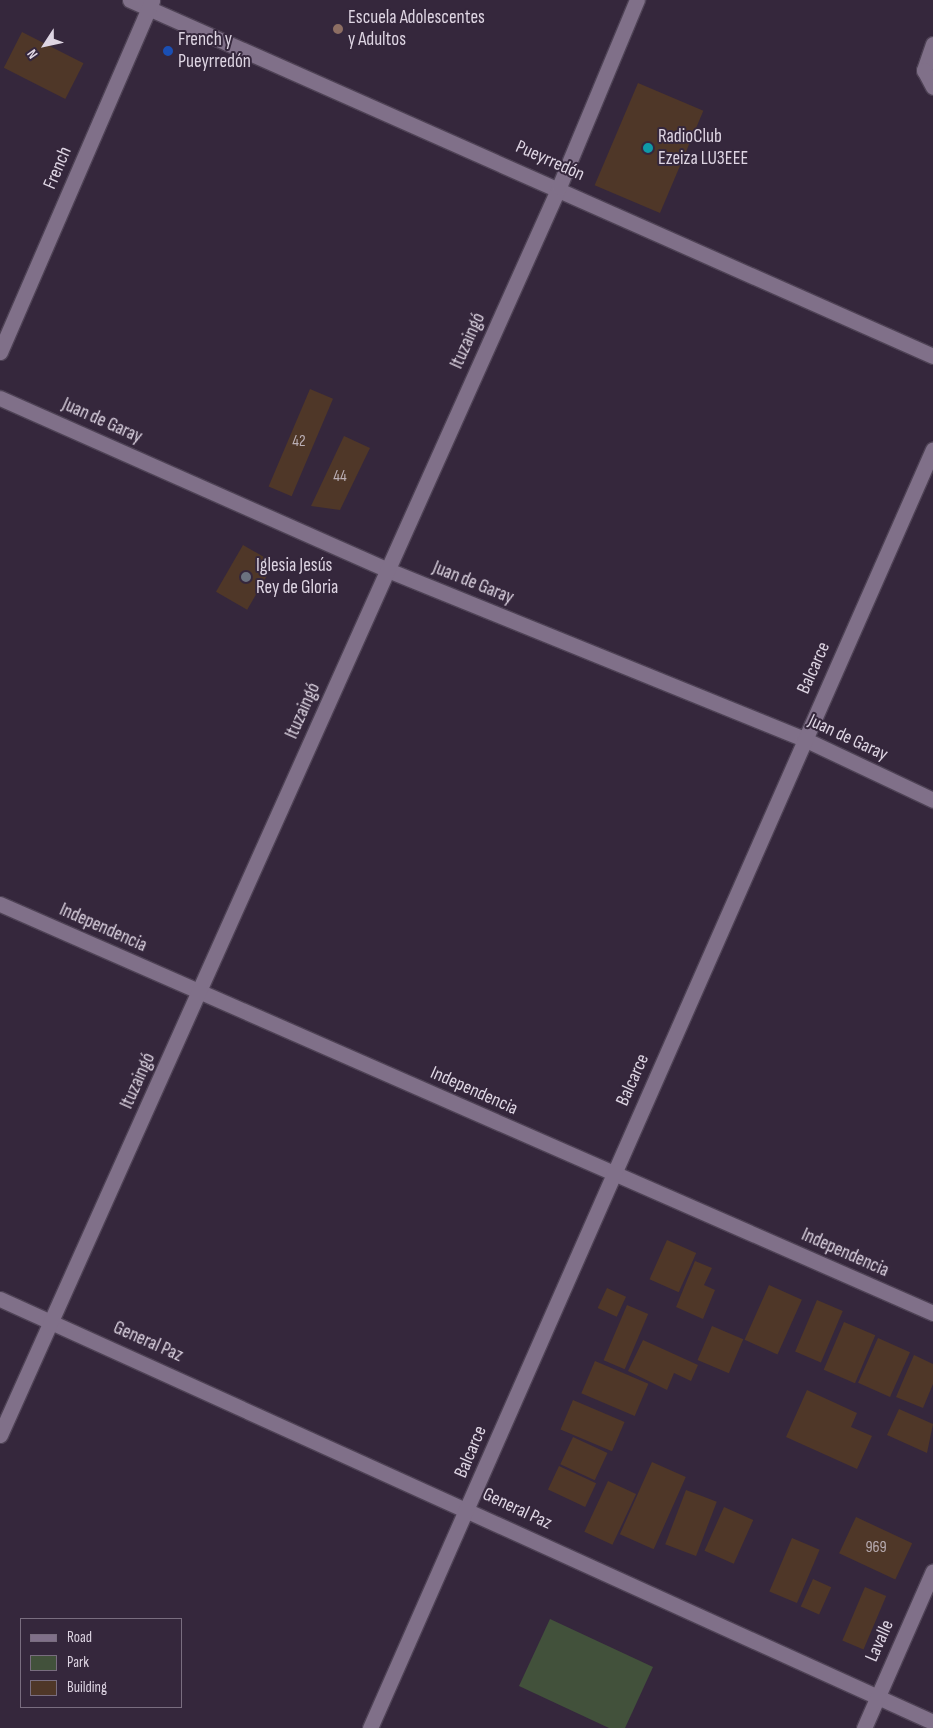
<!DOCTYPE html>
<meta charset="utf-8">
<style>
body{margin:0}
#map{position:relative;width:933px;height:1728px;overflow:hidden;background:#35273c;font-family:"Sofia Sans Condensed",sans-serif}
div>[style]{position:absolute}
[style*='--x']{left:calc(var(--x)*1px);top:calc(var(--y)*1px);width:calc(var(--w)*1px);rotate:calc(var(--a)*1deg)}
.green>*{inset:0;background:#42513b}
.building>*{inset:0;background:#4f3728;transform-origin:0 0}
.roads{filter:drop-shadow(1px 0 #4e4255) drop-shadow(-1px 0 #4e4255) drop-shadow(0 1px #4e4255) drop-shadow(0 -1px #4e4255)}
.minor>*{height:15px;margin:-7.5px;padding:0 7.5px;transform-origin:7.5px;border-radius:7.5px;background:#807089}
.dots>*{width:14px;height:14px;translate:-50% -50%;box-sizing:border-box;border:2px solid #35273c;border-radius:50%}
span{translate:-50% -50%;white-space:nowrap;text-align:center;line-height:1.15;-webkit-text-stroke:4px #35273c;paint-order:stroke}
.number-label{font-size:16px;color:#baaeb4}
.number-label span{-webkit-text-stroke-width:0}
.poi-label{font-size:19px;color:#ded5e3}
.left{translate:0 -50%;text-align:left}
.street-label{font-size:19px;color:#ded5e3}
.legend{position:absolute;left:20px;top:1618px;width:162px;height:90px;box-sizing:border-box;background:#35273c;border:1px solid #796d7f;margin:0;padding:6px 9px;list-style:none;font-size:15px;color:#ded5e3}
.legend li{display:flex;align-items:center;gap:10px;height:25px}
.legend b{width:25px;border:1px solid #796d7f}
.north{position:absolute;left:20px;top:20px;width:50px;height:50px;-webkit-text-stroke:4px #35273c;paint-order:stroke;rotate:235deg;font-size:14px;font-weight:700;line-height:20px;text-align:center;color:#ded5e3}
.north::after{content:'';display:block;margin:auto;width:18px;height:22px;background:#ded5e3;clip-path:polygon(50% 0,100% 100%,50% 72%,0 100%)}
</style>
<div id="map">
<div class="green">
<div style="clip-path:polygon(550px 1619px,653px 1667px,625px 1728px,609px 1728px,519px 1686px)"></div>
</div>
<div class="building">
<div style="left:22px;top:32px;width:69px;height:40px;rotate:27deg"></div>
<div style="left:638px;top:83px;width:71px;height:111px;rotate:23deg"></div>
<div style="left:310px;top:389px;width:25px;height:106px;rotate:23deg"></div>
<div style="clip-path:polygon(344px 436px,370px 448px,340px 510px,311px 506px)"></div>
<div style="left:243px;top:545px;width:36px;height:54px;rotate:30deg"></div>
<div style="left:667px;top:1240px;width:32px;height:43px;rotate:24deg"></div>
<div style="clip-path:polygon(695px 1261px,712px 1268px,704px 1285px,715px 1290px,703px 1319px,676px 1307px)"></div>
<div style="left:769px;top:1285px;width:36px;height:60px;rotate:24deg"></div>
<div style="left:607px;top:1288px;width:21px;height:22px;rotate:25deg"></div>
<div style="left:817px;top:1300px;width:28px;height:56px;rotate:23deg"></div>
<div style="left:627px;top:1305px;width:23px;height:60px;rotate:23deg"></div>
<div style="left:844px;top:1322px;width:34px;height:52px;rotate:23deg"></div>
<div style="left:712px;top:1326px;width:34px;height:37px;rotate:23deg"></div>
<div style="left:878px;top:1338px;width:35px;height:49px;rotate:24deg"></div>
<div style="clip-path:polygon(643px 1340px,698px 1365px,691px 1381px,674px 1373px,667px 1390px,628px 1371px)"></div>
<div style="clip-path:polygon(914px 1355px,933px 1364px,933px 1384px,923px 1408px,896px 1397px)"></div>
<div style="left:595px;top:1361px;width:58px;height:35px;rotate:23deg"></div>
<div style="clip-path:polygon(807px 1390px,857px 1413px,851px 1427px,872px 1436px,857px 1469px,786px 1437px)"></div>
<div style="left:573px;top:1400px;width:56px;height:32px;rotate:23deg"></div>
<div style="clip-path:polygon(899px 1409px,933px 1424px,927px 1453px,887px 1435px)"></div>
<div style="left:573px;top:1437px;width:38px;height:30px;rotate:25deg"></div>
<div style="left:652px;top:1462px;width:37px;height:79px;rotate:24deg"></div>
<div style="left:559px;top:1466px;width:41px;height:26px;rotate:25deg"></div>
<div style="left:608px;top:1481px;width:31px;height:56px;rotate:25deg"></div>
<div style="left:686px;top:1490px;width:33px;height:58px;rotate:21deg"></div>
<div style="left:724px;top:1507px;width:32px;height:48px;rotate:24deg"></div>
<div style="left:856px;top:1517px;width:62px;height:40px;rotate:25deg"></div>
<div style="left:792px;top:1538px;width:30px;height:58px;rotate:23deg"></div>
<div style="left:813px;top:1579px;width:20px;height:30px;rotate:24deg"></div>
<div style="left:865px;top:1587px;width:23px;height:58px;rotate:23deg"></div>
</div>
<div class="roads">
<div class="minor">
<div style="--x:130;--y:0;--w:878;--a:23.91"></div>
<div style="--x:933;--y:44;--w:28;--a:109"></div>
<div style="--x:924;--y:70;--w:19;--a:62"></div>
<div style="--x:0;--y:352;--w:383;--a:-66.6"></div>
<div style="--x:0;--y:398;--w:424;--a:23.9"></div>
<div style="--x:388;--y:570;--w:449;--a:22.1"></div>
<div style="--x:804;--y:739;--w:143;--a:25.3"></div>
<div style="--x:0;--y:904;--w:1019;--a:23.67"></div>
<div style="--x:0;--y:1299;--w:1024;--a:24.39"></div>
<div style="--x:0;--y:1435;--w:1367;--a:-65.87"></div>
<div style="--x:559;--y:187;--w:203;--a:-67.4"></div>
<div style="--x:370;--y:1728;--w:1397;--a:-66.24"></div>
<div style="--x:864;--y:1728;--w:171;--a:-66.3"></div>
</div>
</div>
<div class="dots">
<div style="left:338px;top:29px;background:#8d6e63"></div>
<div style="left:168px;top:51px;background:#1a4fb4"></div>
<div style="left:648px;top:148px;background:#0f9aa8"></div>
<div style="left:246px;top:577px;background:#6b7280"></div>
</div>
<div class="number-label">
<span style="left:299px;top:442px">42</span>
<span style="left:340px;top:477px">44</span>
<span style="left:876px;top:1548px">969</span>
</div>
<div class="poi-label">
<span class="left" style="left:348px;top:29px">Escuela Adolescentes<br>y Adultos</span>
<span class="left" style="left:178px;top:51px">French y<br>Pueyrredón</span>
<span class="left" style="left:658px;top:148px">RadioClub<br>Ezeiza LU3EEE</span>
<span class="left" style="left:256px;top:577px">Iglesia Jesús<br>Rey de Gloria</span>
</div>
<div class="street-label">
<span style="left:550px;top:161px;rotate:24deg">Pueyrredón</span>
<span style="left:58px;top:168px;rotate:-67deg">French</span>
<span style="left:468px;top:341px;rotate:-66deg">Ituzaingó</span>
<span style="left:102px;top:421px;rotate:24deg">Juan de Garay</span>
<span style="left:473px;top:583px;rotate:22deg">Juan de Garay</span>
<span style="left:814px;top:668px;rotate:-66deg">Balcarce</span>
<span style="left:303px;top:711px;rotate:-66deg">Ituzaingó</span>
<span style="left:848px;top:738px;rotate:25deg">Juan de Garay</span>
<span style="left:103px;top:928px;rotate:24deg">Independencia</span>
<span style="left:633px;top:1080px;rotate:-66deg">Balcarce</span>
<span style="left:138px;top:1081px;rotate:-66deg">Ituzaingó</span>
<span style="left:474px;top:1091px;rotate:24deg">Independencia</span>
<span style="left:845px;top:1253px;rotate:24deg">Independencia</span>
<span style="left:148px;top:1342px;rotate:24deg">General Paz</span>
<span style="left:471px;top:1452px;rotate:-67deg">Balcarce</span>
<span style="left:517px;top:1509px;rotate:25deg">General Paz</span>
<span style="left:880px;top:1641px;rotate:-66deg">Lavalle</span>
</div>
<ul class="legend">
<li><b style="height:6px;background:#807089"></b>Road</li>
<li><b style="height:14px;background:#42513b"></b>Park</li>
<li><b style="height:14px;background:#4f3728"></b>Building</li>
</ul>
<div class="north">N</div>
</div>
